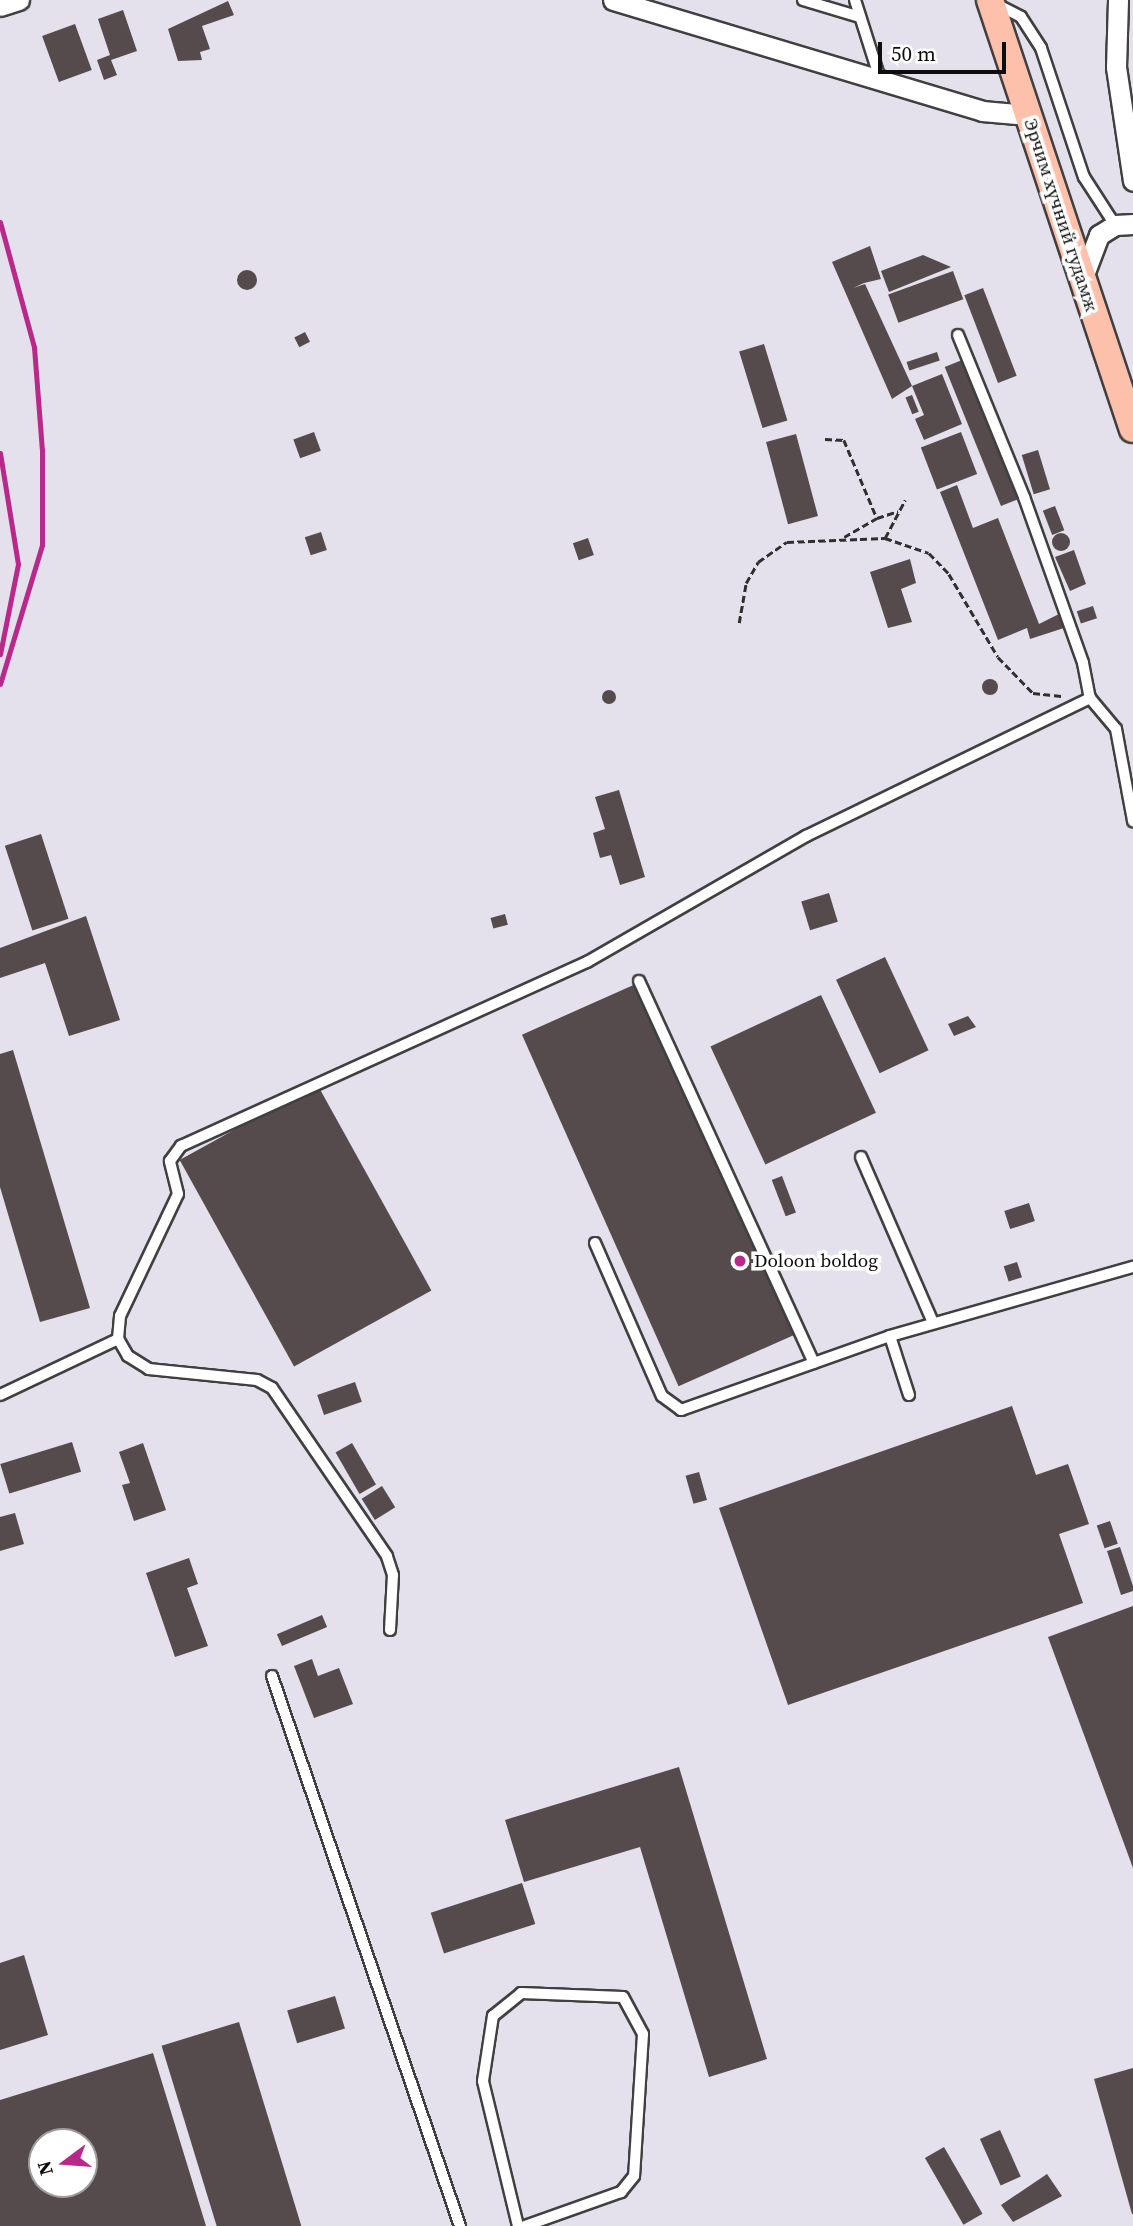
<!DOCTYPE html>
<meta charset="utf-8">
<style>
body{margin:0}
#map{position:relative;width:1133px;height:2226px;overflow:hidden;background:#fff1ed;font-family:"Source Serif 4",serif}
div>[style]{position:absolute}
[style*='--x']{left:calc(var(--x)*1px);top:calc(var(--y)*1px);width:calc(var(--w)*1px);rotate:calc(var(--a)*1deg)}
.industrial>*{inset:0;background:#e4e1ec}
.building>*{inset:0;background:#554a4c;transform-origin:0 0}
.round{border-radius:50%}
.path>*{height:2.5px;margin-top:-1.25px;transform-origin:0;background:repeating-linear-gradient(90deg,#2f2f2f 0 7px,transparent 0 10.5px)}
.roads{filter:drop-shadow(2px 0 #404040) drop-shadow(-2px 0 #404040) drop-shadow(0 2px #404040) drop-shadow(0 -2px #404040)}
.lane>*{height:10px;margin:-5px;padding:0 5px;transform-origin:5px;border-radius:5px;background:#fff}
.street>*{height:19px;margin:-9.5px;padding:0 9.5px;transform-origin:9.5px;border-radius:9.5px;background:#fff}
.secondary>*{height:26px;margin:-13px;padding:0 13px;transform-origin:13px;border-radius:13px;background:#fdc0aa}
.rail>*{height:5px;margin:-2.5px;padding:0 2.5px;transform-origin:2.5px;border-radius:2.5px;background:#b9298a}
.dots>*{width:19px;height:19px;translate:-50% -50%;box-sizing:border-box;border:4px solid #fff;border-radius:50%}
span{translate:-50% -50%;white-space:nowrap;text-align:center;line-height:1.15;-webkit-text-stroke:7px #fff;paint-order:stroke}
.street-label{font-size:19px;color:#0d0d0d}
.poi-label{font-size:19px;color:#0d0d0d}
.left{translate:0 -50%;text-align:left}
.north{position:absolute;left:28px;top:2128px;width:70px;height:70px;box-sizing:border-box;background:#fff;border:2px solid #9e9e9e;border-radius:50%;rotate:254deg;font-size:19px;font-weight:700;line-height:28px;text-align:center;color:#0d0d0d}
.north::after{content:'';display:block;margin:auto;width:24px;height:32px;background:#b9298a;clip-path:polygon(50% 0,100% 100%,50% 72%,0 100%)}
.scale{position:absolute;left:878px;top:42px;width:128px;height:32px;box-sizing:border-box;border:4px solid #0d0d0d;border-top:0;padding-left:9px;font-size:21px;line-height:24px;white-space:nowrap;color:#0d0d0d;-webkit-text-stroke:5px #fff;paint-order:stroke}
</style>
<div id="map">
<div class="industrial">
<div style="clip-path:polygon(evenodd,0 0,1133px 0,1133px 2226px,0 2226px,0 0,42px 2142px,84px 2142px,84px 2184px,42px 2184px,42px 2142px)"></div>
</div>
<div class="building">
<div style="clip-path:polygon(228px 1px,234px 15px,202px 26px,210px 49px,200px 52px,202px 60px,178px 61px,168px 29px)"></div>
<div style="clip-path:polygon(123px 10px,137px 51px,111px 60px,117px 75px,104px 80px,97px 60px,110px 55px,98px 19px)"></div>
<div style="left:75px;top:24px;width:49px;height:35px;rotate:70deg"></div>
<div style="clip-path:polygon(870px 246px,881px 279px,864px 283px,853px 288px,865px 284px,912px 386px,942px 374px,962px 424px,924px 440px,915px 419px,924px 415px,912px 386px,892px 399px,832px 262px)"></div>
<div style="clip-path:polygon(923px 255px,951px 267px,889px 292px,881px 271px)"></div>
<div class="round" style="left:237px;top:270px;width:20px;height:20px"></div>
<div style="left:953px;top:271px;width:30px;height:69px;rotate:70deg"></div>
<div style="left:983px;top:288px;width:94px;height:20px;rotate:69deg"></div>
<div style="left:305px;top:332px;width:11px;height:12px;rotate:63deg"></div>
<div style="left:764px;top:344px;width:80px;height:26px;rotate:73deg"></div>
<div style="left:937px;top:352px;width:9px;height:32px;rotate:72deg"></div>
<div style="left:967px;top:358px;width:150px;height:24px;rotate:68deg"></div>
<div style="left:912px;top:395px;width:18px;height:7px;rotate:68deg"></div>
<div style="left:314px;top:432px;width:20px;height:22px;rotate:70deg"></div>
<div style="left:961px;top:432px;width:45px;height:43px;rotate:69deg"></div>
<div style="left:796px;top:434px;width:85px;height:31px;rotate:75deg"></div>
<div style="left:1038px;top:450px;width:41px;height:17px;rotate:73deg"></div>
<div style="clip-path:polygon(957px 485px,973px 528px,998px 518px,1039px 624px,1063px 612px,1067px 627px,1030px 639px,1027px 628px,998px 640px,940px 492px)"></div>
<div style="left:1055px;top:506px;width:26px;height:13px;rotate:69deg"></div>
<div style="left:321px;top:532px;width:19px;height:17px;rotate:72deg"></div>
<div class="round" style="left:1052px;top:533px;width:18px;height:18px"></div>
<div style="left:588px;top:538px;width:18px;height:16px;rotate:71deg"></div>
<div style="clip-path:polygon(1074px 550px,1086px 584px,1070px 591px,1055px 557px)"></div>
<div style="clip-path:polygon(910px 559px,916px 583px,901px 589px,912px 622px,888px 628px,870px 572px)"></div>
<div style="left:1093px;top:606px;width:13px;height:17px;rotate:72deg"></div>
<div class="round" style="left:982px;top:679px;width:16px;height:16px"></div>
<div class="round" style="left:602px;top:690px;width:14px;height:14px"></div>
<div style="clip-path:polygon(619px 790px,645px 877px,620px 885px,611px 855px,600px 858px,593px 833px,605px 829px,595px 797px)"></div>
<div style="left:41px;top:834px;width:89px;height:38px;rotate:72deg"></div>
<div style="left:829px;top:893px;width:30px;height:29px;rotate:73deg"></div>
<div style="left:505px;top:914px;width:11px;height:15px;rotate:75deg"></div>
<div style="clip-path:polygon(86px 916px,120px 1020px,69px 1036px,45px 963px,0 978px,0 948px)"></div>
<div style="left:885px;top:957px;width:103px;height:54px;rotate:65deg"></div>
<div style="left:638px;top:983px;width:385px;height:127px;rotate:66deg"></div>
<div style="left:821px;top:995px;width:130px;height:122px;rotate:65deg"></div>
<div style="clip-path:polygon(968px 1016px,976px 1027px,954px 1036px,948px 1024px)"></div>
<div style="clip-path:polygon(13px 1050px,90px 1308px,40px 1322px,0 1187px,0 1054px)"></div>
<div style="left:317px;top:1084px;width:236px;height:157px;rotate:61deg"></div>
<div style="left:782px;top:1176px;width:39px;height:11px;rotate:69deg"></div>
<div style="left:1029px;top:1203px;width:19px;height:26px;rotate:72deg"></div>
<div style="left:1017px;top:1262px;width:16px;height:14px;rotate:72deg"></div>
<div style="left:355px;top:1382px;width:21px;height:40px;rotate:71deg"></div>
<div style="clip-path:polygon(1012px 1406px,1036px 1475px,1068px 1464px,1089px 1524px,1059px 1534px,1083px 1603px,788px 1705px,719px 1508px)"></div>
<div style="left:72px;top:1442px;width:31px;height:75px;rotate:73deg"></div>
<div style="clip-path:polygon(143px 1443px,166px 1510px,134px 1521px,122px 1485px,130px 1483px,119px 1452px)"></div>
<div style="left:352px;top:1443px;width:48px;height:19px;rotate:60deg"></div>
<div style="left:699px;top:1472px;width:29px;height:14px;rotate:74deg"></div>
<div style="left:382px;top:1486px;width:25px;height:24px;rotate:58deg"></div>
<div style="clip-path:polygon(15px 1513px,24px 1544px,0 1551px,0 1517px)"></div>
<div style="left:1110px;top:1521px;width:24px;height:14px;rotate:71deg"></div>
<div style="clip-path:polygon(1120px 1547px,1133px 1586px,1133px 1591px,1121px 1595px,1107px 1551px)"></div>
<div style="clip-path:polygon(189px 1558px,198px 1584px,187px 1588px,208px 1646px,175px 1657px,146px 1573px)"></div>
<div style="clip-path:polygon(1133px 1606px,1133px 1868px,1048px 1637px)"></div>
<div style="left:322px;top:1615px;width:13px;height:49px;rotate:67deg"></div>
<div style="clip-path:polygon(312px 1659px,318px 1676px,339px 1668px,353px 1704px,314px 1718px,294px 1666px)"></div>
<div style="clip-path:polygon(679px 1767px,767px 2059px,709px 2077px,640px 1847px,524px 1882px,505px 1820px)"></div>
<div style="left:522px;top:1883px;width:43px;height:96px;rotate:72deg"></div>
<div style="clip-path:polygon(24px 1955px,48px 2035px,0 2050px,0 1963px)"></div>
<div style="left:335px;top:1996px;width:34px;height:50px;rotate:73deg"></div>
<div style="left:239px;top:2022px;width:213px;height:81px;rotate:73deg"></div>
<div style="clip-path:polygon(evenodd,153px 2053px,206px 2226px,0 2226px,0 2100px,153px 2053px,42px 2142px,84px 2142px,84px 2184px,42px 2184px,42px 2142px)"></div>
<div style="clip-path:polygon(1133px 2068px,1133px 2214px,1132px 2214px,1094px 2079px)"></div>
<div style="left:1000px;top:2130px;width:51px;height:22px;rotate:66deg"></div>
<div style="left:944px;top:2147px;width:77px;height:22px;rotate:60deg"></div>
<div style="clip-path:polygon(1047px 2174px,1062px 2196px,1013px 2222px,1001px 2205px)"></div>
</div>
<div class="path">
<div style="--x:825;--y:439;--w:19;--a:3"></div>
<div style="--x:844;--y:440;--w:85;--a:67.1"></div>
<div style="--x:877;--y:518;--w:22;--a:-18"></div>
<div style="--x:844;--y:537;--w:38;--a:-30"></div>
<div style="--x:885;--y:538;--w:43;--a:-62.2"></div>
<div style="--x:739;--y:623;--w:41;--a:-80.1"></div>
<div style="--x:746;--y:583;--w:24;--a:-60"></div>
<div style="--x:758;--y:562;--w:35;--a:-35"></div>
<div style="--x:787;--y:542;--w:98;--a:-2.3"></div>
<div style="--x:885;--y:538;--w:46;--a:18.8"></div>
<div style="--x:929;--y:553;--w:29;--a:46"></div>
<div style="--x:949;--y:574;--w:96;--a:59.4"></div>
<div style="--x:998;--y:657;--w:50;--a:45.8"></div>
<div style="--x:1033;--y:693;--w:31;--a:6"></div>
</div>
<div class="roads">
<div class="lane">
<div style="--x:803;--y:0;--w:59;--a:16.6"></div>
<div style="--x:855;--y:0;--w:83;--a:72.4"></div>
<div style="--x:996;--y:4;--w:28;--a:27"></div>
<div style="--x:1021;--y:17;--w:37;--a:57"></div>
<div style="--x:1041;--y:48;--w:136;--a:71.6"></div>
<div style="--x:1084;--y:177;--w:57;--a:57.1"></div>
<div style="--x:958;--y:335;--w:175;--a:67.8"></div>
<div style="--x:1024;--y:497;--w:176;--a:70.4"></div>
<div style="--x:1083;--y:663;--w:36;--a:79"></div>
<div style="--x:1090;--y:698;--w:40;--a:50"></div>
<div style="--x:1116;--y:729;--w:94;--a:79.5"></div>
<div style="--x:639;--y:981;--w:420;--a:65.4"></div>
<div style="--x:861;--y:1157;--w:178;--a:66.5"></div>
<div style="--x:595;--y:1243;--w:167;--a:66.4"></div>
<div style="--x:662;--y:1396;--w:24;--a:36"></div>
<div style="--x:681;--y:1410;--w:222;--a:-19.5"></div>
<div style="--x:0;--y:1395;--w:131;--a:-25.4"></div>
<div style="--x:909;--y:1395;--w:62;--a:-107.9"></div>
<div style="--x:890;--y:1336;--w:253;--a:-15.9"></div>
<div style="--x:390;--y:1630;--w:55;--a:-86.9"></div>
<div style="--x:393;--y:1575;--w:20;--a:-108"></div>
<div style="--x:387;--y:1556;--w:204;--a:-124.4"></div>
<div style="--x:272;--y:1388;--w:17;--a:-152"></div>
<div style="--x:257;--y:1380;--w:109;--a:-174.2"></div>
<div style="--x:149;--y:1369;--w:25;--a:-148"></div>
<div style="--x:128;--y:1356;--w:20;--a:-120"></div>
<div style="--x:118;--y:1339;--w:23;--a:-85"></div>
<div style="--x:120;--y:1316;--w:135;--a:-64.6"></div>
<div style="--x:178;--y:1194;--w:34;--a:-104"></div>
<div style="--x:170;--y:1161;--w:19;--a:-54"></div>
<div style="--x:181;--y:1146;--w:446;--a:-24.4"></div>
<div style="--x:587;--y:962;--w:253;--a:-29.9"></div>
<div style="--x:806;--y:836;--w:316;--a:-25.9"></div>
<div style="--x:272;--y:1676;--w:581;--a:71.13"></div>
<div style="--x:518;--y:2226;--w:149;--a:-103.6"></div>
<div style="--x:483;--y:2081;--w:66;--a:-81.3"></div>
<div style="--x:493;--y:2016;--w:36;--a:-39"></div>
<div style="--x:521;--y:1993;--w:102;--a:2.2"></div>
<div style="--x:623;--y:1997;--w:42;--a:61.6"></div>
<div style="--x:643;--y:2034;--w:142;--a:93.6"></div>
<div style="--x:634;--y:2176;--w:21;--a:129"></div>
<div style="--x:621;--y:2192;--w:102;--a:160.5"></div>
</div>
<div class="street">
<div style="--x:613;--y:0;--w:385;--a:16.7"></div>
<div style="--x:982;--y:111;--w:46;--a:5"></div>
<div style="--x:1118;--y:0;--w:67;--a:91.7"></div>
<div style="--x:1116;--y:67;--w:115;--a:81.5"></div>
<div style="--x:0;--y:6;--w:20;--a:-18"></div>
<div style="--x:1083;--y:277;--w:45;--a:-69.1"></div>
<div style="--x:1099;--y:235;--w:19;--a:-32"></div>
<div style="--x:1115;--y:225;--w:18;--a:-3"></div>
</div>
<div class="secondary">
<div style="--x:990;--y:0;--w:452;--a:71.6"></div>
</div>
</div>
<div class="rail">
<div style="--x:0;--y:222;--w:130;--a:74.8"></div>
<div style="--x:34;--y:347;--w:103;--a:85.6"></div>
<div style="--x:42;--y:450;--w:95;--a:90"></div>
<div style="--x:42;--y:545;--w:145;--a:106.8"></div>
<div style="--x:0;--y:453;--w:112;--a:80.8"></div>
<div style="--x:18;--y:564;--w:92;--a:101.3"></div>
</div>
<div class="dots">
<div style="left:740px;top:1261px;background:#b9298a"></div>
</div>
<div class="street-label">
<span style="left:1061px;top:215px;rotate:72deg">Эрчим хүчний гудамж</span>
</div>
<div class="poi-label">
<span class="left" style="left:754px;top:1261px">Doloon boldog</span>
</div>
<div class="north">N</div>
<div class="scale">50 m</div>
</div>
